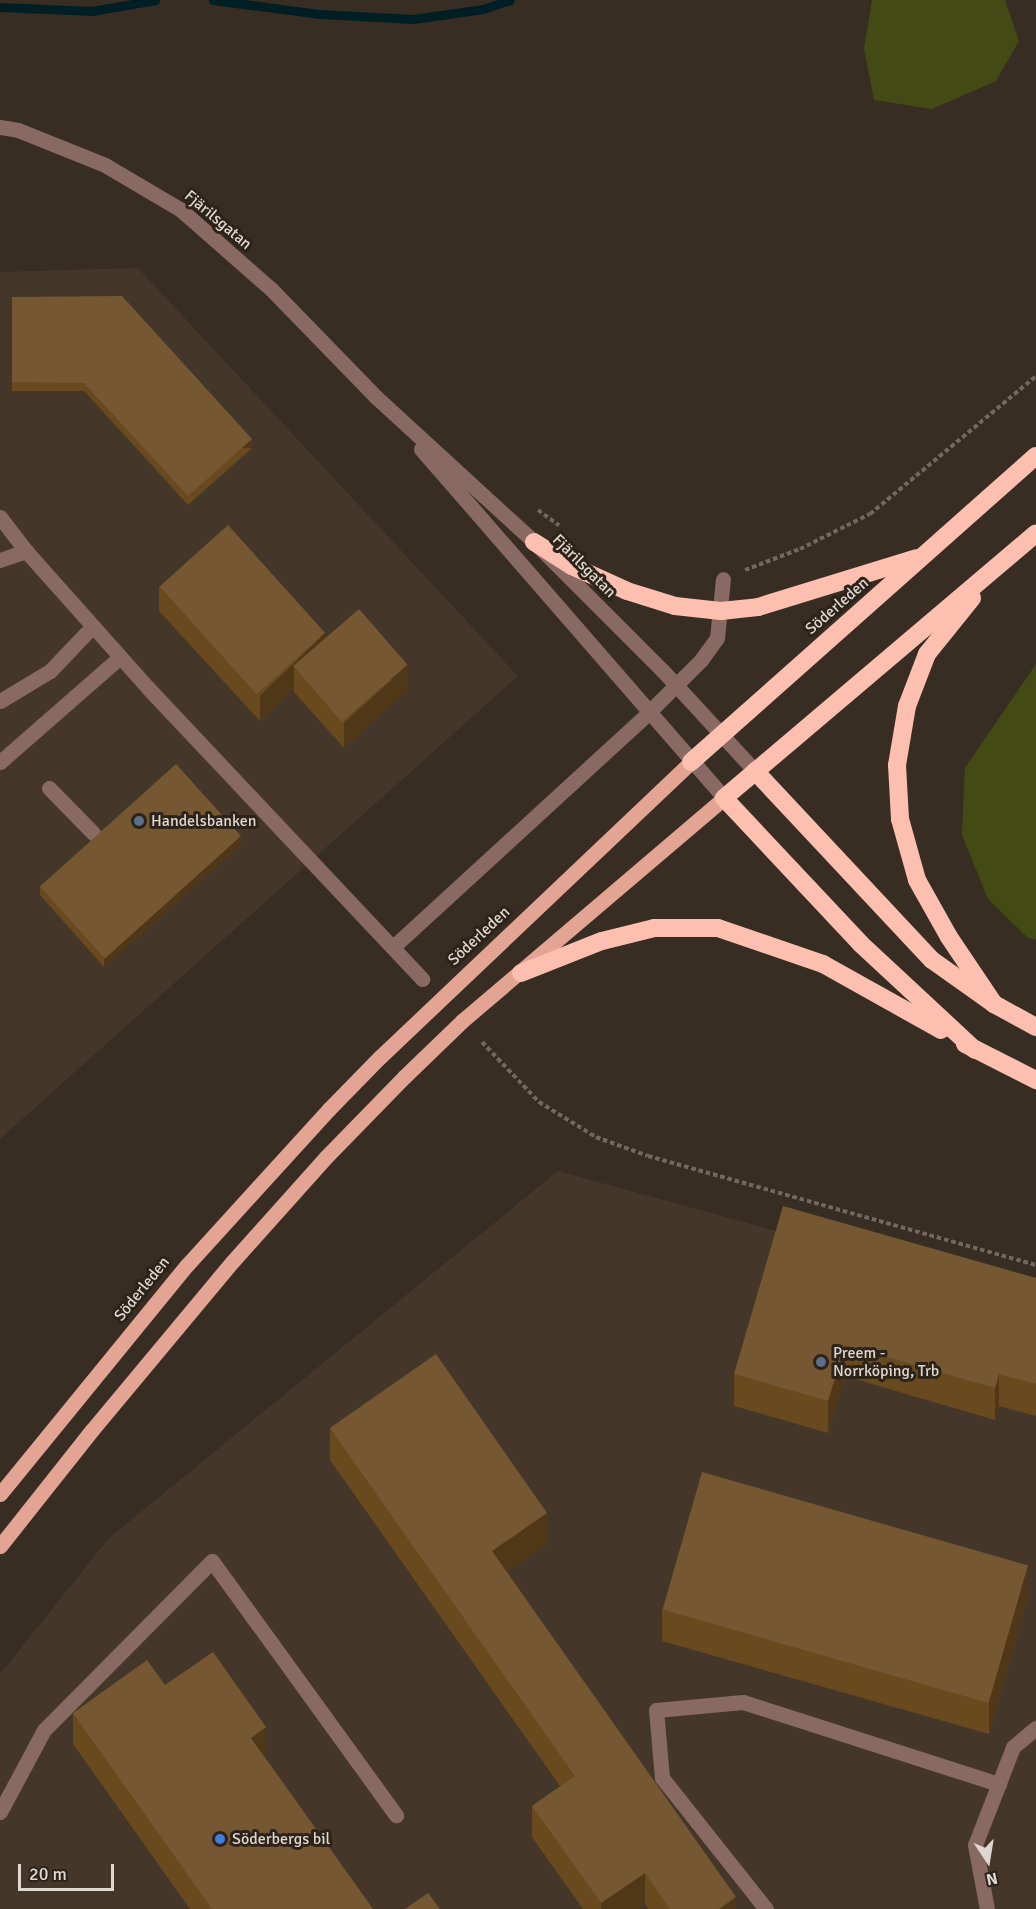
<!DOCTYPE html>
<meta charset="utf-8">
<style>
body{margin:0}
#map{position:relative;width:1036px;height:1909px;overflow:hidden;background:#372d22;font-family:Signika,sans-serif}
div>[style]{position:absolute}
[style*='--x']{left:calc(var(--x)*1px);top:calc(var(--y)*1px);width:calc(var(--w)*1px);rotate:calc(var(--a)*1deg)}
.industrial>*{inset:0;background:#443729}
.green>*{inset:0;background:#434a13}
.stream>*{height:9px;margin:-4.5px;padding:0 4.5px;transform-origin:4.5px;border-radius:4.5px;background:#001f25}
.path>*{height:4px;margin-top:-2px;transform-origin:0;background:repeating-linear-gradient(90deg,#71685f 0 4.5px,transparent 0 7.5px)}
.minor>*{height:15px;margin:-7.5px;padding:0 7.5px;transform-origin:7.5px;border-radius:7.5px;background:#896a62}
.major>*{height:15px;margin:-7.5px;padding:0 7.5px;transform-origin:7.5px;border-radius:7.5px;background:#e4a493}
.highway>*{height:18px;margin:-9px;padding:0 9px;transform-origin:9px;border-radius:9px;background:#fdbfaf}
.wall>*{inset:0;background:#69491e}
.shaded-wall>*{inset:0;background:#503718;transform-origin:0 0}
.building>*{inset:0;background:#755832;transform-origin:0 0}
.dots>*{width:16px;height:16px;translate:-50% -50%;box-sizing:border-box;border:3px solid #2d2319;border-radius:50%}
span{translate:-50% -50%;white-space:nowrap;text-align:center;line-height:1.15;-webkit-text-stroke:6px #2d2319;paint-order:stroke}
.street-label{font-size:16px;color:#ded8d1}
.poi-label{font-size:16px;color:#ded8d1}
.left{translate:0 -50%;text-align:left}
.north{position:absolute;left:958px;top:1831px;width:60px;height:60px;-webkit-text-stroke:4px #2d2319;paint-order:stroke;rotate:168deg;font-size:16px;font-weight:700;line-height:24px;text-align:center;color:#ded8d1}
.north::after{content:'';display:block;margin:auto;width:21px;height:27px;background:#ded8d1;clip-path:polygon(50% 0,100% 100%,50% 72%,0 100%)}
.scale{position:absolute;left:18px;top:1864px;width:96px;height:27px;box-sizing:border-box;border:3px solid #ded8d1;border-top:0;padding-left:8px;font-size:18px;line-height:21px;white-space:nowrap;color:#ded8d1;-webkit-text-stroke:4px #2d2319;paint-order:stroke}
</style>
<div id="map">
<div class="industrial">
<div style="clip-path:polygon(138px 268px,518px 676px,0 1139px,0 272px)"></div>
<div style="clip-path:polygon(558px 1171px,1036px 1302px,1036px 1909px,0 1909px,0 1674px,109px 1538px)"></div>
</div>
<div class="green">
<div style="clip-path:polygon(872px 0,1005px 0,1019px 41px,996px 81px,932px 109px,874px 100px,864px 49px)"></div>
<div style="clip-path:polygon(1036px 664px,1036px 940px,1028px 938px,988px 899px,962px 835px,965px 768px)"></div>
</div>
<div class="stream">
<div style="--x:213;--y:0;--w:108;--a:7.5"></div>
<div style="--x:320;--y:14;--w:93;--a:3.1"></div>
<div style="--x:413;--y:19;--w:71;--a:-8.1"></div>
<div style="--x:483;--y:9;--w:28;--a:-18"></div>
<div style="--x:0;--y:7;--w:92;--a:2.5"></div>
<div style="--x:92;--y:11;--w:64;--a:-9.9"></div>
</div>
<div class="path">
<div style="--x:538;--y:510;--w:26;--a:36"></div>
<div style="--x:745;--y:570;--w:59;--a:-20.9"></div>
<div style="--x:800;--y:549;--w:78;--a:-26.6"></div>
<div style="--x:870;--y:514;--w:216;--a:-39.7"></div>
<div style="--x:482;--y:1042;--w:83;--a:46.5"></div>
<div style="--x:539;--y:1102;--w:67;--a:31.6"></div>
<div style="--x:596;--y:1137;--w:55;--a:20.1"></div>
<div style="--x:648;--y:1156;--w:403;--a:15.7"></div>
</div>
<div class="minor">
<div style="--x:0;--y:127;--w:18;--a:9"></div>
<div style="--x:18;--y:130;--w:94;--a:21.9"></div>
<div style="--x:105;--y:165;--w:88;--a:30.6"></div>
<div style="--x:181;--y:210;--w:120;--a:41.3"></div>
<div style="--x:271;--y:289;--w:151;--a:45.8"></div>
<div style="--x:376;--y:397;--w:214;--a:42.5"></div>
<div style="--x:534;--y:542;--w:182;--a:45"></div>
<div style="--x:663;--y:671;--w:136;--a:47.4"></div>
<div style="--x:421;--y:449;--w:462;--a:49"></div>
<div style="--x:0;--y:517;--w:43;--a:52.6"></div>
<div style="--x:26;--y:551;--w:183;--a:48.3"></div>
<div style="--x:148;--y:688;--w:400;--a:46.7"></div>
<div style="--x:0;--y:560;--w:28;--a:-19"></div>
<div style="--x:0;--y:701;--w:58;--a:-31"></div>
<div style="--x:50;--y:671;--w:62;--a:-46.3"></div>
<div style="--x:0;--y:762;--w:159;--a:-41.2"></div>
<div style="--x:49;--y:788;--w:63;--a:45.6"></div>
<div style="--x:393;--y:947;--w:346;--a:-42.5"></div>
<div style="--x:648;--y:713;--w:75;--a:-45"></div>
<div style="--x:701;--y:660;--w:27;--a:-54"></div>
<div style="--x:717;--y:638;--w:59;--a:-84.2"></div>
<div style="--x:0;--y:1812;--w:93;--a:-61.8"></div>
<div style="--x:44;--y:1730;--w:238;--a:-45.2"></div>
<div style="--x:212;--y:1561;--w:314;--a:54.1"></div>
<div style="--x:766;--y:1909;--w:167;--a:-128.4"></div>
<div style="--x:662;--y:1778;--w:68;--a:-95"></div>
<div style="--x:656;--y:1710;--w:87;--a:-5.3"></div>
<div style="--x:743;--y:1702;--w:269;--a:17.8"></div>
<div style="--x:987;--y:1909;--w:65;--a:-100.6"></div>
<div style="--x:975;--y:1845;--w:105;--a:-68.8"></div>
<div style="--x:1013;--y:1747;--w:30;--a:-40"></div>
</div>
<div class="major">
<div style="--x:0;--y:1494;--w:296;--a:-50.8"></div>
<div style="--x:187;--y:1265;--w:211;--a:-47.7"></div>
<div style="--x:329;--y:1109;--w:73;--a:-45.6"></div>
<div style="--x:380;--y:1057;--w:429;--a:-43.5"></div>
<div style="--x:0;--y:1546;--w:148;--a:-51.6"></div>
<div style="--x:92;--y:1430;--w:219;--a:-50.2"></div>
<div style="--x:232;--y:1262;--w:141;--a:-48.2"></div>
<div style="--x:326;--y:1157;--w:112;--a:-45.7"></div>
<div style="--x:404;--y:1077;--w:81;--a:-44"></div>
<div style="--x:462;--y:1021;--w:344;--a:-40.4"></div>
</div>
<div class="highway">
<div style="--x:534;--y:542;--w:45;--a:32.3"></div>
<div style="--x:572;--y:566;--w:60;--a:24.4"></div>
<div style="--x:627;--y:591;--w:50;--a:17.4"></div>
<div style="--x:675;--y:606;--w:46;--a:6.2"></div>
<div style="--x:721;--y:611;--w:37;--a:-6"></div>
<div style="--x:758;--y:607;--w:166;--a:-17.1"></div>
<div style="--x:972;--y:598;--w:72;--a:128.8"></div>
<div style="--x:927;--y:654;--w:56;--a:111"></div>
<div style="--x:907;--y:706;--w:60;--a:99.6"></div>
<div style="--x:897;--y:765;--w:54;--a:86.8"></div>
<div style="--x:900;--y:819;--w:63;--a:74.4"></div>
<div style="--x:917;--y:880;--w:65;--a:60.7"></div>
<div style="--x:949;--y:937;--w:81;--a:56.1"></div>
<div style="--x:691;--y:762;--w:461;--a:-41.6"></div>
<div style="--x:755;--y:771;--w:259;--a:46.9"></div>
<div style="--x:932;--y:960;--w:76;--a:35.4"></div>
<div style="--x:994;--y:1004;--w:48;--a:28.7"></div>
<div style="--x:521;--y:973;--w:87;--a:-21.6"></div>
<div style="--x:602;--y:941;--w:54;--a:-14"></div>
<div style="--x:654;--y:928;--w:64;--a:0"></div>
<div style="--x:718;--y:928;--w:111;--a:18.9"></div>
<div style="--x:823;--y:964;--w:135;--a:29.2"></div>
<div style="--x:965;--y:1044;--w:80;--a:26.9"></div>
<div style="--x:975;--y:1050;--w:156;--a:-137.1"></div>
<div style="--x:861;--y:944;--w:200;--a:-133.2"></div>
<div style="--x:724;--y:798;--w:409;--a:-40.3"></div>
</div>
<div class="wall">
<div style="clip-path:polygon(12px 297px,252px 448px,188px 505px,84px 391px,12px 391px)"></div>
<div style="clip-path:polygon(159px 586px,326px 639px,408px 690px,344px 748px,294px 692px,294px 687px,260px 721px,159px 611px)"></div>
<div style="clip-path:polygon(241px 845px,104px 967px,40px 895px,40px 887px)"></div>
<div style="clip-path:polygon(1036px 1278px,1036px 1416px,999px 1406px,995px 1420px,845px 1376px,828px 1433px,734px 1406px,734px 1374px)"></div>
<div style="clip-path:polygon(330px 1428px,547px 1544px,507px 1572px,736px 1909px,648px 1909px,645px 1904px,638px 1909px,583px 1909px,532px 1837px,532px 1806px,560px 1786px,330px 1460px)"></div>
<div style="clip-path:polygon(1028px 1596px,989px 1734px,662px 1641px,662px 1609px)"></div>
<div style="clip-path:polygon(165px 1685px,266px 1759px,373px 1909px,190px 1909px,73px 1744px,73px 1713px)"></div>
</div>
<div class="shaded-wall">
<div style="left:252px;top:439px;width:9px;height:86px;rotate:90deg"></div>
<div style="clip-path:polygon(326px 632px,326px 657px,294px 667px,294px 687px,260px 721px,260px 696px)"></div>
<div style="clip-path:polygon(408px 665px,408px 690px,344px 748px,344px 723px)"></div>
<div style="clip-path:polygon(241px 836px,241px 845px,104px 967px,104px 959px)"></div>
<div style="clip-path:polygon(845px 1345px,845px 1376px,828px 1433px,828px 1401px)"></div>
<div style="clip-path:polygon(999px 1374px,999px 1406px,995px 1420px,995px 1388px)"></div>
<div style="clip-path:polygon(547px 1513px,547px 1544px,492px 1583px,492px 1551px)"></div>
<div style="clip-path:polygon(1028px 1564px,1028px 1596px,989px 1734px,989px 1702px)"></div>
<div style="clip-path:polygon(266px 1727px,266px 1759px,251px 1738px)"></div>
<div style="clip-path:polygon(645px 1873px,645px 1904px,638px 1909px,601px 1909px,601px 1903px)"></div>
<div style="clip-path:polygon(736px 1897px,736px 1909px,719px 1909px)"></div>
</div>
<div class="building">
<div style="clip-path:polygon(122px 296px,252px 439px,188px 496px,84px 383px,12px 382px,12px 297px)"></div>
<div style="left:228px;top:525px;width:145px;height:92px;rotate:48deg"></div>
<div style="left:359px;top:609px;width:74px;height:87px;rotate:49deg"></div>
<div style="left:176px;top:764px;width:97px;height:183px;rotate:48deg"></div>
<div style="clip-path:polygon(783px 1206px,1036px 1278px,1036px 1384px,999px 1374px,995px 1388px,845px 1345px,828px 1401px,734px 1374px)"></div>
<div style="clip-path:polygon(436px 1354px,547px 1513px,492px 1551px,736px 1897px,719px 1909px,670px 1909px,645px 1873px,601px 1903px,532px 1806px,575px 1776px,330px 1428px)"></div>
<div style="left:702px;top:1472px;width:339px;height:143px;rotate:16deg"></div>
<div style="clip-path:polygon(213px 1652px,266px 1727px,251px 1738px,373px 1909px,212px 1909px,73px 1713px,147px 1660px,165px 1685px)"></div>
<div style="clip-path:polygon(428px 1893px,440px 1909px,405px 1909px)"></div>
</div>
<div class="dots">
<div style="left:139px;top:821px;background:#5c6f8a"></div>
<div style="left:821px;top:1362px;background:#5c6f8a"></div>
<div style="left:220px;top:1839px;background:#3f7fe0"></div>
</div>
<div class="street-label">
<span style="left:218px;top:220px;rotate:40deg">Fjärilsgatan</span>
<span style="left:584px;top:566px;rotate:45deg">Fjärilsgatan</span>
<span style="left:837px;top:606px;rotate:-41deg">Söderleden</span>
<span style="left:479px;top:936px;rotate:-43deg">Söderleden</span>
<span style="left:142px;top:1289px;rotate:-51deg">Söderleden</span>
</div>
<div class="poi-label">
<span class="left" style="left:151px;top:821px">Handelsbanken</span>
<span class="left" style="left:833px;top:1362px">Preem -<br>Norrköping, Trb</span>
<span class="left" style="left:232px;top:1839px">Söderbergs bil</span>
</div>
<div class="north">N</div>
<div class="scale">20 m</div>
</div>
